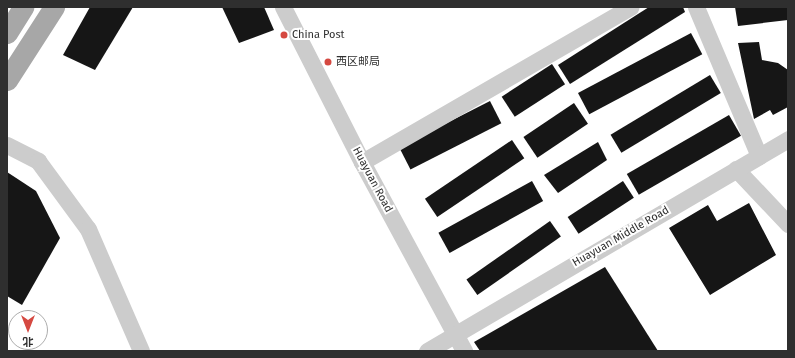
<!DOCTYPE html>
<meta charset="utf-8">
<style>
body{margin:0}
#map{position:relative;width:795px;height:358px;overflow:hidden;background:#fff;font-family:"Fira Sans","Noto Sans SC",sans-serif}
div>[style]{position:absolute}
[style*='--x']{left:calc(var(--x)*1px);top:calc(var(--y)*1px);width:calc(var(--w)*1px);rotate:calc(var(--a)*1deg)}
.building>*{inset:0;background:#161616;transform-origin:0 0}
.minor>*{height:17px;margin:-8.5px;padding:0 8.5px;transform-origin:8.5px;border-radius:8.5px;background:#ccc}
.major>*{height:21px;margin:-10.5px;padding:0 10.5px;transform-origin:10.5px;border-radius:10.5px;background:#a7a7a7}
.dots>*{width:11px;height:11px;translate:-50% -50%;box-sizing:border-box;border:2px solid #fff;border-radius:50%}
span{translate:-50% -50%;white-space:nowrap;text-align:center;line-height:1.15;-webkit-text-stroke:4px #fff;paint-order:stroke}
.poi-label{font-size:11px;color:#2f2f2f}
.left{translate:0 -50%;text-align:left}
.street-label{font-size:11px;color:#2f2f2f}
.frame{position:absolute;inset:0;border:8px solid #2f2f2f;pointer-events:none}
.north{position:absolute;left:8px;top:310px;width:40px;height:40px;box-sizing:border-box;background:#fff;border:1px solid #acacac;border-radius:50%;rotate:180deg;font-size:11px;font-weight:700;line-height:16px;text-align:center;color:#2f2f2f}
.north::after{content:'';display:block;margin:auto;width:14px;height:18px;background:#d54941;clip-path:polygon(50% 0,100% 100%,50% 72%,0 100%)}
</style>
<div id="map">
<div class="building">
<div style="clip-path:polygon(90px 7px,133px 7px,95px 70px,63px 55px)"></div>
<div style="clip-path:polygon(222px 7px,264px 7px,274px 30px,239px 43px)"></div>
<div style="clip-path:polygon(649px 7px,683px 7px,685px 12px,570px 84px,558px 65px)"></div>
<div style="clip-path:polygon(735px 7px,788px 7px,788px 20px,738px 26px)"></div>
<div style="left:691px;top:33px;width:24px;height:128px;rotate:62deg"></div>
<div style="clip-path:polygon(759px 42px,762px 60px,778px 63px,788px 70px,788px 107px,773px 115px,770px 110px,754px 119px,738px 43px)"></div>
<div style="left:552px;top:64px;width:24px;height:60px;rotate:57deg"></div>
<div style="left:710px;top:75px;width:21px;height:116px;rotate:59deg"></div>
<div style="left:490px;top:101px;width:25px;height:102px;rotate:63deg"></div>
<div style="left:574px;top:103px;width:25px;height:61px;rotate:56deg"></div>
<div style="left:729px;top:115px;width:24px;height:118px;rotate:60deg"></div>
<div style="left:512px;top:140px;width:22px;height:105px;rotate:56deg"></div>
<div style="clip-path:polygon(598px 142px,607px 160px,558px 193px,544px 175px)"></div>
<div style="clip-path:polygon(7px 172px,36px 191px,60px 238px,22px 305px,7px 296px)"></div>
<div style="left:532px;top:181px;width:23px;height:107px;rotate:61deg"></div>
<div style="left:623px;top:181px;width:20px;height:66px;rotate:57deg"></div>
<div style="clip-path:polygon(749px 203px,776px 255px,710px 295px,669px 228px,708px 205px,717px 221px)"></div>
<div style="left:550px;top:221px;width:19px;height:102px;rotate:55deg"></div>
<div style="clip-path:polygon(605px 267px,658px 351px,480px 351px,474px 342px)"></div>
</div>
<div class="minor">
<div style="--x:283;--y:7;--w:174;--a:63"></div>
<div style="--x:362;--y:162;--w:215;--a:61.6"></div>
<div style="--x:696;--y:7;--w:162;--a:67.1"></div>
<div style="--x:7;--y:145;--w:35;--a:27"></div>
<div style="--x:38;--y:161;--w:84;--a:53.7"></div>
<div style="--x:88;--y:229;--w:133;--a:66.5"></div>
<div style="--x:362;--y:162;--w:310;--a:-30"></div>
<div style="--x:736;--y:169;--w:76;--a:46.6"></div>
<div style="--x:427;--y:351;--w:419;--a:-30.4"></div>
</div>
<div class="major">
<div style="--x:7;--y:33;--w:31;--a:-58"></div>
<div style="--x:7;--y:80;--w:87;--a:-57.2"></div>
</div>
<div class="dots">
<div style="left:284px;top:35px;background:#d54941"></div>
<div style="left:328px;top:62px;background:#d54941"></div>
</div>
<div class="poi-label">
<span class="left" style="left:292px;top:35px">China Post</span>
<span class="left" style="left:336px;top:62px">西区邮局</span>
</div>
<div class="street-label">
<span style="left:372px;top:180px;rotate:62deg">Huayuan Road</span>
<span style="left:621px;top:237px;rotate:-30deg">Huayuan Middle Road</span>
</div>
<div class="frame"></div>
<div class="north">北</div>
</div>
